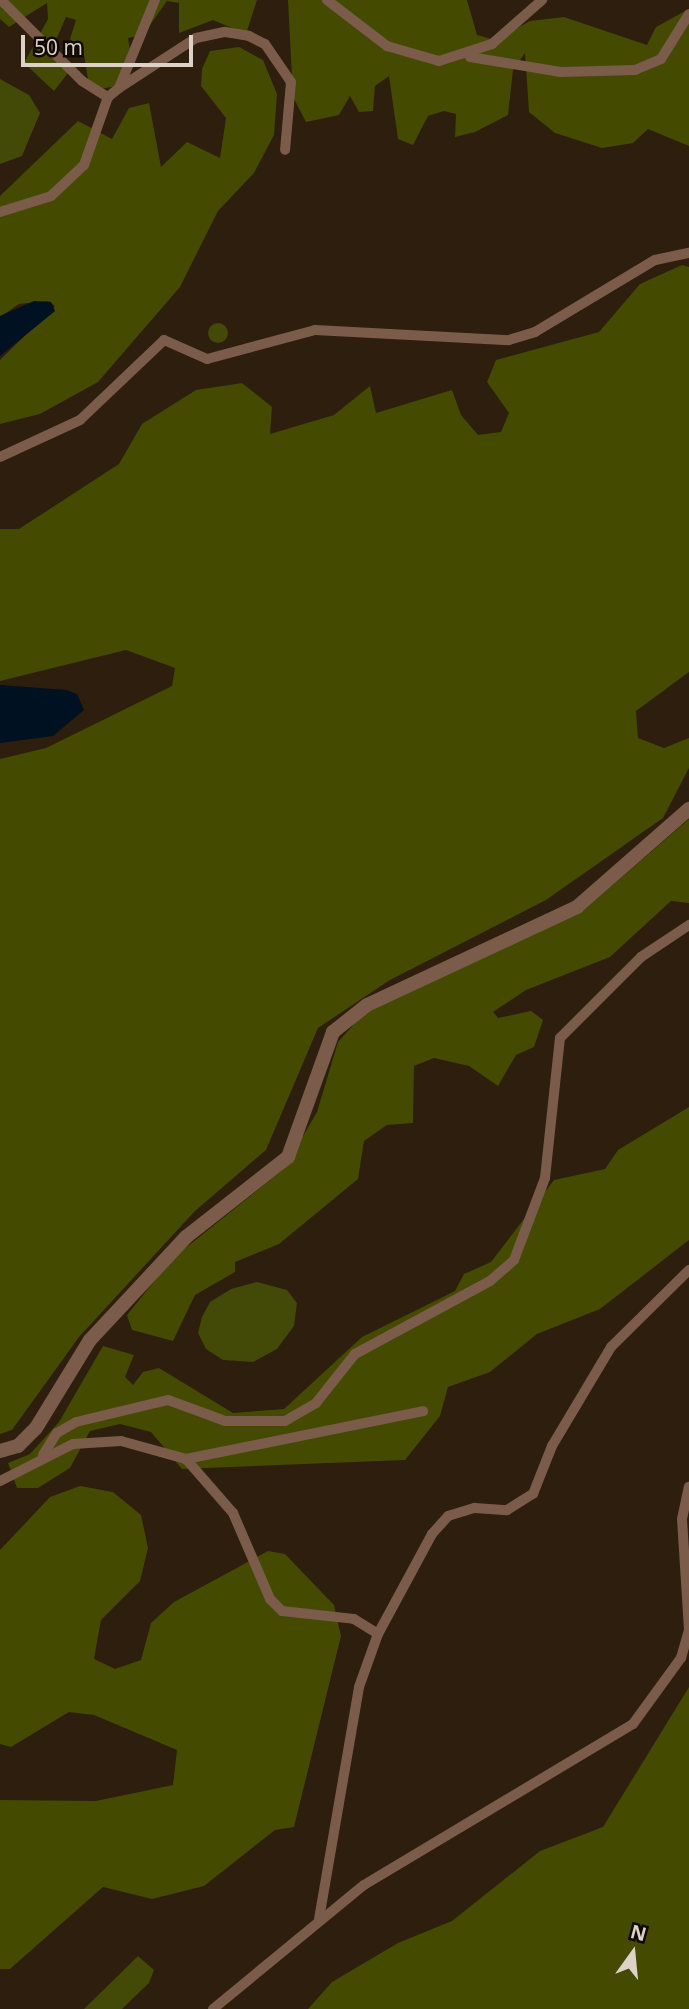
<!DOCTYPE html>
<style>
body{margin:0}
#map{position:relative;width:689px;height:2009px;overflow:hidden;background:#2d1e0d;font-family:"Open Sans",sans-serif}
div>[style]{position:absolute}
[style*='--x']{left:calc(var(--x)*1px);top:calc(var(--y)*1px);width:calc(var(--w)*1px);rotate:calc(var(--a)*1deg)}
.green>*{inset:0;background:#434906}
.round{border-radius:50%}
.forest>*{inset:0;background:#444a00}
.water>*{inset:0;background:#012}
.service>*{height:10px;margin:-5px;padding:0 5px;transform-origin:5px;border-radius:5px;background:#7b5b49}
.minor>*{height:14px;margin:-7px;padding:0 7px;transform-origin:7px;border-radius:7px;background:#7b5b49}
span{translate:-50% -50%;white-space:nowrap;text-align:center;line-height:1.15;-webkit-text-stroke:5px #100904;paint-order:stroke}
.north{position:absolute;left:598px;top:1918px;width:70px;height:70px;-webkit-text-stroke:5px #100904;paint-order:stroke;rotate:15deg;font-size:19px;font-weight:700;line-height:28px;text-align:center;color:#ddd2c8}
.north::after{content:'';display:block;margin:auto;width:24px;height:32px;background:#ddd2c8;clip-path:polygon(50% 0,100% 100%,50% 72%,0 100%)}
.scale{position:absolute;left:21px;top:35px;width:172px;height:32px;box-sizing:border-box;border:4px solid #ddd2c8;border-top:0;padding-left:9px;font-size:21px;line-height:24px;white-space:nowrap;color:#ddd2c8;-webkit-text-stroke:5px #100904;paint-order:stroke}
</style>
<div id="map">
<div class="green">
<div style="clip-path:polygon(0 79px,29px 95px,40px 113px,22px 156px,0 164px)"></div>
<div class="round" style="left:208px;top:323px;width:20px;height:20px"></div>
<div style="clip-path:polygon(257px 1282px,287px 1290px,297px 1303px,294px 1326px,277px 1349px,253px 1362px,223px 1360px,206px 1349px,198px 1333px,202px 1317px,210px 1302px,231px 1289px)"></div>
<div style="clip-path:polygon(138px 1956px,154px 1970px,149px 1983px,122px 2009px,84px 2009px)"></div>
</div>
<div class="forest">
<div style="clip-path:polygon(0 0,257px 0,246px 34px,213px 20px,179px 33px,179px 3px,167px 1px,143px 35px,128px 38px,132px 63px,122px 85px,90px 91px,84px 55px,70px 39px,76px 20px,66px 17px,53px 47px,72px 68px,54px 91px,24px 63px,48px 19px,47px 3px,9px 27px,0 19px)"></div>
<div style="clip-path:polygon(288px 0,467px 0,477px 35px,495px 40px,530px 21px,564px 17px,647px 45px,656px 27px,689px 9px,689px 146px,648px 129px,633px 143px,602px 148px,555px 133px,529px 112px,525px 53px,513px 70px,508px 115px,475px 132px,455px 137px,456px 114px,444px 111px,428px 116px,413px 145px,398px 139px,389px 76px,375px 86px,373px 111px,359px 112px,350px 96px,339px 115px,306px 122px,293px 97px)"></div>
<div style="clip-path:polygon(239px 47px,263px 60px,277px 94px,274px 135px,254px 173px,218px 211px,180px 287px,98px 382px,40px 414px,0 424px,0 360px,55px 306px,48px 301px,19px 304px,0 317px,0 196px,78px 121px,112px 139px,129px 108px,149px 103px,161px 167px,187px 142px,220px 158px,226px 118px,201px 86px,202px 69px,210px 51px)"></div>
<div style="clip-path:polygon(682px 265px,689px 267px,689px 672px,636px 711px,638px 738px,664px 748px,689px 738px,689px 768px,663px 818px,546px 900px,390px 980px,318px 1028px,266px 1150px,194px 1212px,79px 1337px,12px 1430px,0 1434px,0 759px,46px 748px,172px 686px,175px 668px,126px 650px,0 681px,0 529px,19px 529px,119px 464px,142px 424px,196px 390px,242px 383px,272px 407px,270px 434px,334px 415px,370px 386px,376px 413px,452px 390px,461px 415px,478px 435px,501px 432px,509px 413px,487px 382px,496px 360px,599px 332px,640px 284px)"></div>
<div style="clip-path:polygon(689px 819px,689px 903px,671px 901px,610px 957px,526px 990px,493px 1012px,498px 1018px,531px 1011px,543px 1020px,534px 1047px,516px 1055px,498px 1086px,469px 1066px,434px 1058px,414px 1066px,413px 1123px,387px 1125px,364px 1141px,358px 1179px,279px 1244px,235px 1262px,235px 1272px,195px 1295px,173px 1341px,132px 1330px,127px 1315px,173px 1258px,284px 1169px,317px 1112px,338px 1042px,356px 1022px,377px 1006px,583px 911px)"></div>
<div style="clip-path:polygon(689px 1107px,689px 1240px,600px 1309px,537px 1334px,490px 1372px,448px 1387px,440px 1416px,405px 1460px,182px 1469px,151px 1432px,120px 1424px,90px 1431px,70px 1468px,38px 1488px,17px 1488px,8px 1463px,30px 1454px,59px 1422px,103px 1346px,134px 1355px,125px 1377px,133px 1385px,143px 1372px,159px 1368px,233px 1413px,284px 1409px,362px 1337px,455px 1291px,464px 1274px,491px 1262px,554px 1180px,605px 1169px,618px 1150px)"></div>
<div style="clip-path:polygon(80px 1486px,113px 1492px,141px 1515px,148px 1548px,140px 1581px,101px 1620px,94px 1659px,115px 1669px,141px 1660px,151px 1623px,174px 1602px,268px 1551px,285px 1554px,334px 1605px,341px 1636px,294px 1827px,275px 1830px,204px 1886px,152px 1899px,103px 1887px,10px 1969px,0 1969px,0 1800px,96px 1801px,173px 1785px,177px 1750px,94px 1715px,69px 1712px,11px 1747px,0 1744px,0 1550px,50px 1497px)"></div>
<div style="clip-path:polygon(689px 1687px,689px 2009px,308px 2009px,332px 1982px,398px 1943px,452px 1921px,540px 1851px,603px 1827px)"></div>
</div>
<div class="water">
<div style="clip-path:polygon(34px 301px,51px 302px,55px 311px,0 356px,0 316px)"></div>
<div style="clip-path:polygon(0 685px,66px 690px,77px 694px,84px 710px,53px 736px,0 743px)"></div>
</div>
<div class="service">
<div style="--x:1;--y:0;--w:115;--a:45"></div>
<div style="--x:82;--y:81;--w:31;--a:32"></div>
<div style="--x:327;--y:0;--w:76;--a:37.5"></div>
<div style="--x:387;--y:46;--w:54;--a:16.1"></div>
<div style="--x:439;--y:61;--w:56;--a:-17.8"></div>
<div style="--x:492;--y:44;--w:67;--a:-41.3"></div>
<div style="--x:470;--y:57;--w:92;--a:9.4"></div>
<div style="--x:561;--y:72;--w:74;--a:-1.5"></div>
<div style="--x:635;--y:70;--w:28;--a:-23"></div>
<div style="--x:661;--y:59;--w:53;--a:-58.1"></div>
<div style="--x:119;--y:88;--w:92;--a:-33"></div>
<div style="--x:196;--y:38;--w:30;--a:-12"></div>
<div style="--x:225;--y:32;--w:24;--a:9"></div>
<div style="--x:249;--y:36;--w:18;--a:27"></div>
<div style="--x:265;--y:44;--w:46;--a:55.6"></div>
<div style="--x:291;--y:82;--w:68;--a:95"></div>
<div style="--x:0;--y:212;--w:53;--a:-17.4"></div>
<div style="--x:51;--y:196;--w:45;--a:-43.2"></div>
<div style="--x:84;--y:165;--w:72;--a:-70.6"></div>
<div style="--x:108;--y:97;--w:14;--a:-39"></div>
<div style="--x:119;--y:88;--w:95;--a:-67.8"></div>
<div style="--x:0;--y:457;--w:88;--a:-24.8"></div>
<div style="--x:80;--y:420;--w:116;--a:-43.6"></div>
<div style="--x:164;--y:340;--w:47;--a:23.8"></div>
<div style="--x:207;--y:359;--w:112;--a:-15"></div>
<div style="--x:315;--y:330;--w:194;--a:3"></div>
<div style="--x:509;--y:340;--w:27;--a:-17"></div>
<div style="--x:535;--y:332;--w:140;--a:-31"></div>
<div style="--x:655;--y:260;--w:35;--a:-12"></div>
<div style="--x:43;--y:1455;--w:26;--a:-58"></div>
<div style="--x:57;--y:1433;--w:22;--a:-30"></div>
<div style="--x:76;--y:1422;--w:95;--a:-13.4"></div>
<div style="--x:168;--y:1400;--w:61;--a:20.2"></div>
<div style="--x:225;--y:1421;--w:60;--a:0"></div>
<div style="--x:285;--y:1421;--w:36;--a:-30"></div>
<div style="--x:316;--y:1403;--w:63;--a:-51.5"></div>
<div style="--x:355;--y:1354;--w:153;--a:-28.4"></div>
<div style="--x:490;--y:1281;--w:32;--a:-41"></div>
<div style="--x:514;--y:1260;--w:88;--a:-69.3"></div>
<div style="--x:545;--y:1178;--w:141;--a:-83.9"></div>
<div style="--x:560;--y:1038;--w:115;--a:-45"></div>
<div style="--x:641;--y:957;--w:58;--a:-33.7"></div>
<div style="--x:186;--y:1459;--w:242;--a:-11.4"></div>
<div style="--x:0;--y:1481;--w:82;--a:-26.9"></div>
<div style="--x:73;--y:1444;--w:48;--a:-3.6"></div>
<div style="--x:121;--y:1441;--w:67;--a:15.5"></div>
<div style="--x:186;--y:1459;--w:72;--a:49"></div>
<div style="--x:233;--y:1513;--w:94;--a:66.7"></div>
<div style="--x:270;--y:1599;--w:17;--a:45"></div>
<div style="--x:282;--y:1611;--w:72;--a:6.3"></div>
<div style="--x:354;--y:1619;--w:28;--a:32"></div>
<div style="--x:319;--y:1919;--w:235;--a:-80.2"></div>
<div style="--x:359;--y:1687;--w:56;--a:-70.3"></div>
<div style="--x:378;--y:1634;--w:114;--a:-61.6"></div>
<div style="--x:432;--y:1534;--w:24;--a:-48"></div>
<div style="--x:448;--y:1516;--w:28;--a:-17"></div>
<div style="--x:475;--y:1508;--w:32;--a:4"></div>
<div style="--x:507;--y:1510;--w:31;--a:-32"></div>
<div style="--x:533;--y:1494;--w:52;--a:-68.4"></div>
<div style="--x:552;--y:1446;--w:115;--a:-59.2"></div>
<div style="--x:611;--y:1347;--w:110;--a:-44.6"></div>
<div style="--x:213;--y:2009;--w:195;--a:-39.4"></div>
<div style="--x:364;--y:1885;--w:313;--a:-30.9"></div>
<div style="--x:633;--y:1724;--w:82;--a:-54"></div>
<div style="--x:681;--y:1658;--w:29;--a:-74"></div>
<div style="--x:689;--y:1630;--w:111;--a:-93.6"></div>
<div style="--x:682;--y:1519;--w:33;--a:-78"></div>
</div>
<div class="minor">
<div style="--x:0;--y:1451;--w:19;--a:-16"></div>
<div style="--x:18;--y:1446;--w:25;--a:-45"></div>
<div style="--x:36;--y:1428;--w:103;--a:-58.5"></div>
<div style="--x:90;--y:1340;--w:141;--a:-47"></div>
<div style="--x:186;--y:1237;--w:130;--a:-38.1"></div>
<div style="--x:288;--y:1157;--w:133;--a:-70.2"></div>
<div style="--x:333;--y:1032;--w:43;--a:-38.5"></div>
<div style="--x:367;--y:1005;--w:232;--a:-25"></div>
<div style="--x:577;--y:907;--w:149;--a:-41.2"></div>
</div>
<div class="north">N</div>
<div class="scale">50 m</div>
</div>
